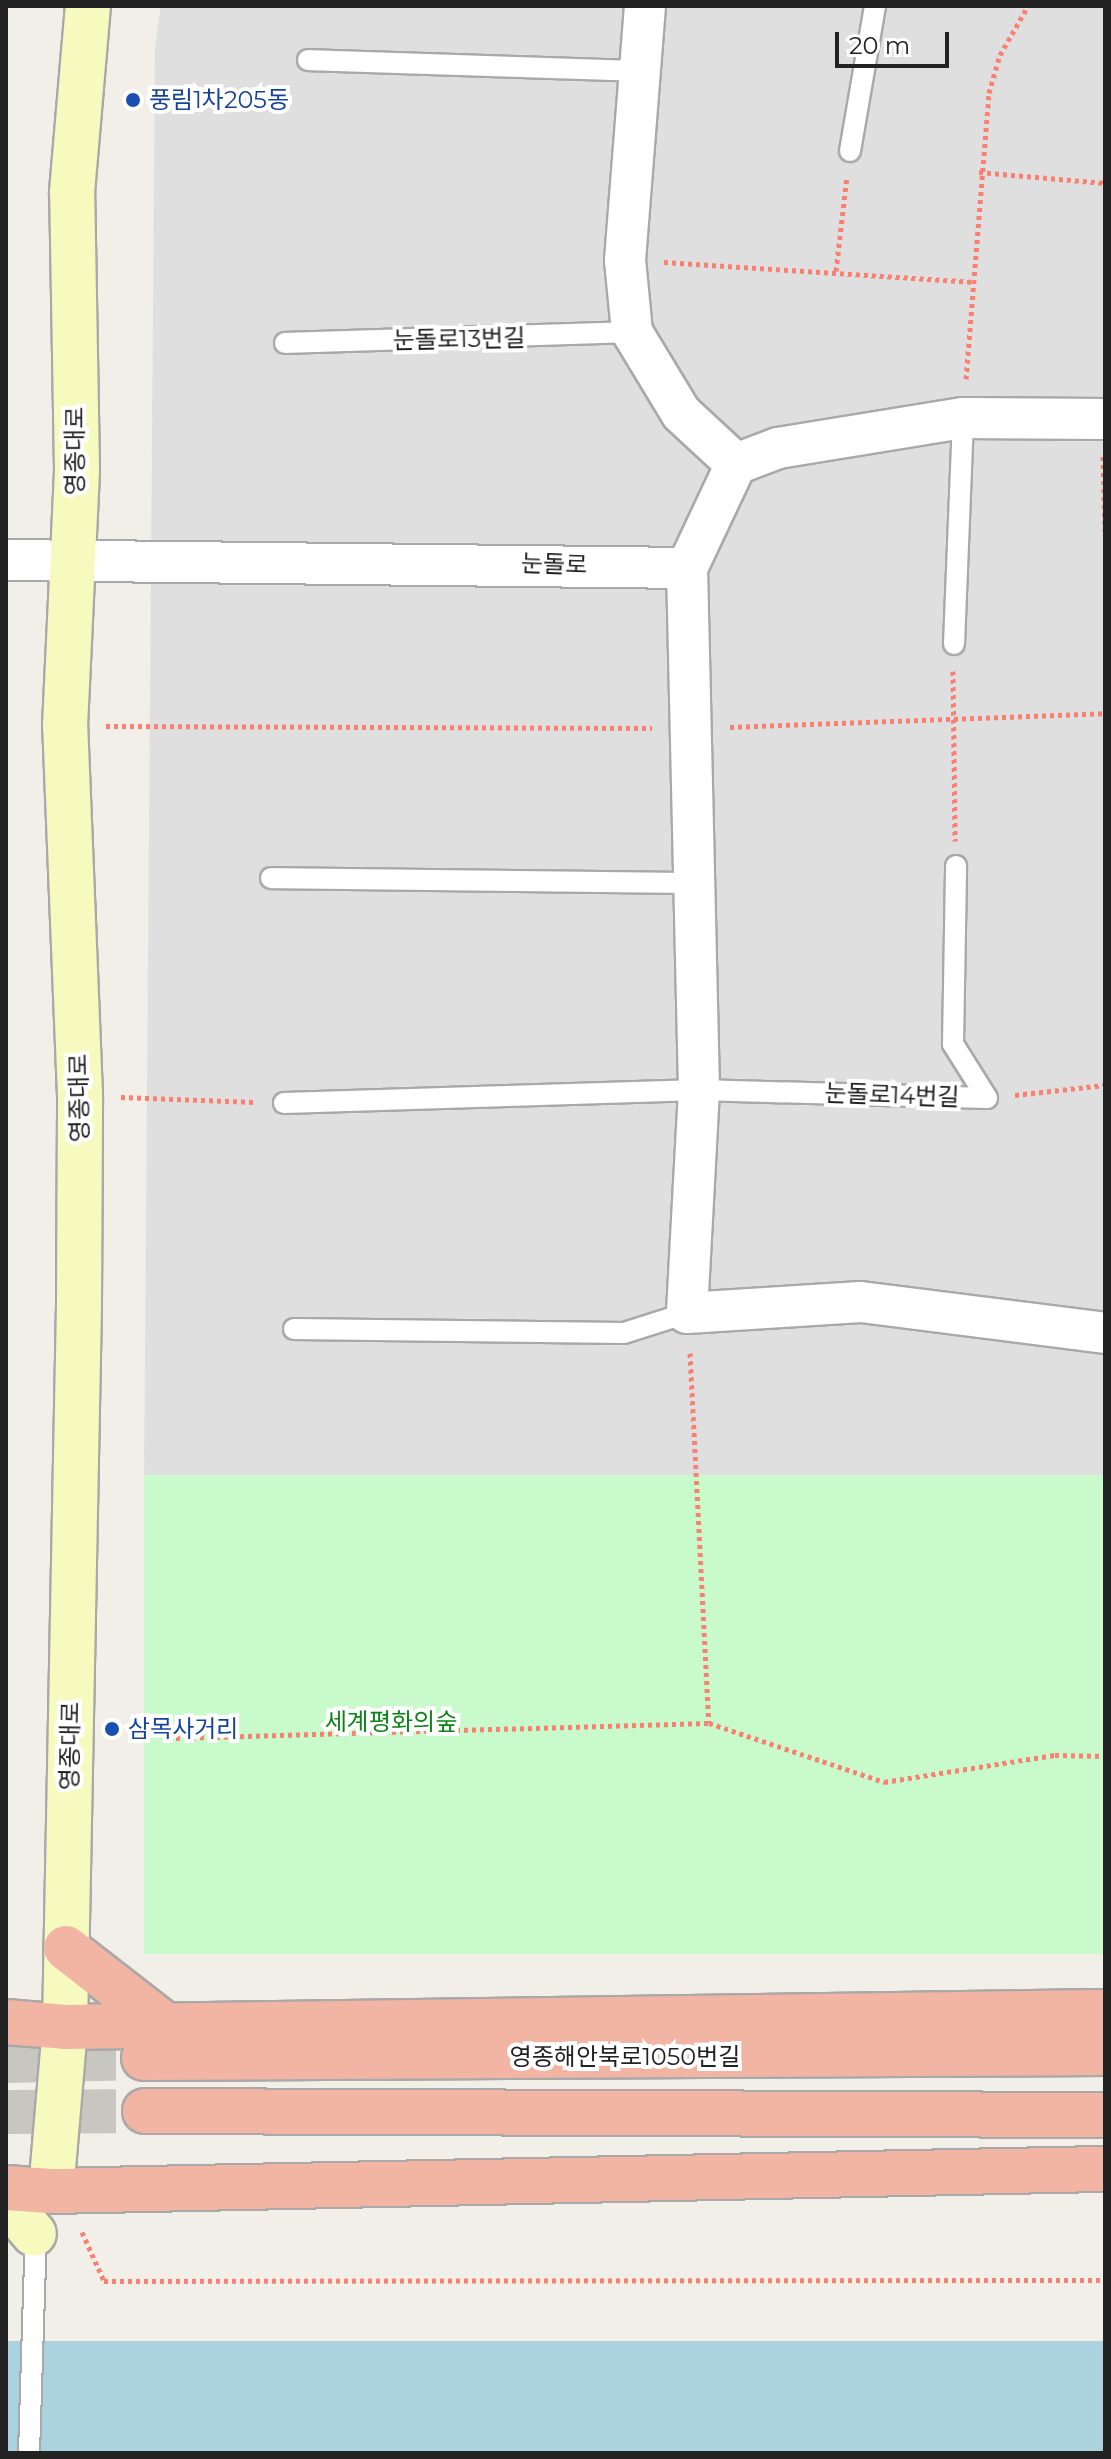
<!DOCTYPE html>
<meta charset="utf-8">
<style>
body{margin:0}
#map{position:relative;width:1111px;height:2459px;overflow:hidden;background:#f2efe9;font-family:Montserrat,"Noto Sans KR",sans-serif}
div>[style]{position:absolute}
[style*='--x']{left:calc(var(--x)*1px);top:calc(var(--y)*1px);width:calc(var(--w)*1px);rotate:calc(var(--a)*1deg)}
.residential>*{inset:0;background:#e0dfdf}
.park>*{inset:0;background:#c8facc;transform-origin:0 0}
.water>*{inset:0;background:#aad3df;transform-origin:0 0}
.trunk-tunnel>*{height:44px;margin-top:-22px;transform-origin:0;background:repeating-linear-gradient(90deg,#c8c6c1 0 44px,transparent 0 66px)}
.path>*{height:5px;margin-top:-2.5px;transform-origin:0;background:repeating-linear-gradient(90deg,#fa8072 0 4px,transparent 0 8px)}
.roads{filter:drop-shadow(2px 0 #a9a9a9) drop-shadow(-2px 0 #a9a9a9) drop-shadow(0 2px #a9a9a9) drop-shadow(0 -2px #a9a9a9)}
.service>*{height:20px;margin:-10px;padding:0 10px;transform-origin:10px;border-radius:10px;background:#fff}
.minor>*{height:40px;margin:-20px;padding:0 20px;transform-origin:20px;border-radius:20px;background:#fff}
.secondary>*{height:44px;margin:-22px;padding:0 22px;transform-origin:22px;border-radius:22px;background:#f7fabf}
.trunk>*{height:44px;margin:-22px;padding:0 22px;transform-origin:22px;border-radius:22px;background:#f2b4a3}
.dots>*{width:22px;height:22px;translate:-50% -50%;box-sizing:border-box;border:4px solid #fff;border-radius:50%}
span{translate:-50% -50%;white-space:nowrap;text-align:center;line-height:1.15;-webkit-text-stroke:8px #fff;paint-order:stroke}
.transit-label{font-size:24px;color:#164399}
.left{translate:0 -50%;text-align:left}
.street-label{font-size:24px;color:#222}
.park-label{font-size:24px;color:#0c8416}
.frame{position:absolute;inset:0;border:8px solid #222;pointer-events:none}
.scale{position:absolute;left:835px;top:32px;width:114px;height:36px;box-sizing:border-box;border:4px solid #222;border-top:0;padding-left:10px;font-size:24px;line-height:28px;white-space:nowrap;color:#222;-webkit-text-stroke:6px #fff;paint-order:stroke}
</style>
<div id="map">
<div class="residential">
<div style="clip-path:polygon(161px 6px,1105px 6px,1105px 1475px,144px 1481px,155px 47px)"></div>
</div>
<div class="park">
<div style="left:1105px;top:1475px;width:479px;height:961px;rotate:90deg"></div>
</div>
<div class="water">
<div style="left:1105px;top:2341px;width:112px;height:1099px;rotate:90deg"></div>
</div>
<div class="trunk-tunnel">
<div style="--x:6;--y:2061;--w:138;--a:-1.2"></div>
<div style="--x:6;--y:2112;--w:139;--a:-0.4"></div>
</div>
<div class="path">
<div style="--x:979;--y:172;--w:126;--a:5"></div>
<div style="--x:664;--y:262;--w:311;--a:3.7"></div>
<div style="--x:836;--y:271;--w:96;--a:-83.4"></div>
<div style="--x:966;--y:379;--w:287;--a:-85.4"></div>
<div style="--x:989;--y:93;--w:40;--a:-74"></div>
<div style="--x:1000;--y:55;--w:56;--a:-60.3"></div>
<div style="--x:1103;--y:456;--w:75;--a:88.5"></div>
<div style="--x:953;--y:671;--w:170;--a:89.3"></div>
<div style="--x:106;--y:726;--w:546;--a:0.21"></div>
<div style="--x:730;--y:727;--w:375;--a:-2.1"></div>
<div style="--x:1015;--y:1095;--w:91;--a:-6.3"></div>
<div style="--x:121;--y:1097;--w:134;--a:2.1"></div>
<div style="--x:690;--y:1353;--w:370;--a:87.1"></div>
<div style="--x:176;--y:1738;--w:533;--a:-1.61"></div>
<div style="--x:709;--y:1723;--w:185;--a:18.6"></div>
<div style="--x:884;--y:1782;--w:173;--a:-9"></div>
<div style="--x:1055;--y:1755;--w:50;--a:1.1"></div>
<div style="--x:82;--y:2232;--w:54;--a:65.8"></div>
<div style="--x:104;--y:2281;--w:1001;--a:-0.06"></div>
</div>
<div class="roads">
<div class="service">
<div style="--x:308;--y:60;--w:333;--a:1.9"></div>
<div style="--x:850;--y:151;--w:147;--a:-80.2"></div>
<div style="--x:285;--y:343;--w:347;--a:-1.8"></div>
<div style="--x:954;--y:644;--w:226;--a:-87.7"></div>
<div style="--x:271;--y:878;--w:427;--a:0.7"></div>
<div style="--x:284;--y:1103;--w:415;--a:-1.8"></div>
<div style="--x:699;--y:1090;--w:288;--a:1.6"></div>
<div style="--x:987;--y:1098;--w:64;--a:-122.2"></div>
<div style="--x:953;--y:1044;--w:178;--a:-89"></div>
<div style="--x:294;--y:1329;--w:330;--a:0.7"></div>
<div style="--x:624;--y:1333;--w:66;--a:-17.6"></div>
<div style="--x:29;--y:2453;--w:225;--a:-88.2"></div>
</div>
<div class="minor">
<div style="--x:645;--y:6;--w:255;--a:94.5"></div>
<div style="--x:625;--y:260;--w:72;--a:84.4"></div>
<div style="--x:632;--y:332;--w:95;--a:58.8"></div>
<div style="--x:681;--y:413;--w:75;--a:42.8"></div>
<div style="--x:6;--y:560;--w:681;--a:0.67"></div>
<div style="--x:687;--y:568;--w:115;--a:-64.8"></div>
<div style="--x:736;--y:464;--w:45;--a:-20.9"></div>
<div style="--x:778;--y:448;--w:187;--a:-9.2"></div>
<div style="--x:963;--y:418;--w:142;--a:0.4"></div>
<div style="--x:687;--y:568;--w:522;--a:88.68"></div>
<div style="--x:699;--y:1090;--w:223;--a:93.1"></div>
<div style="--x:687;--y:1313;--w:174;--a:-3.6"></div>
<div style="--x:861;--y:1302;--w:246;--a:7.2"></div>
</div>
<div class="secondary">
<div style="--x:51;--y:2191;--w:165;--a:-85.1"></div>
<div style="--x:65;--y:2027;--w:724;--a:-88.89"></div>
<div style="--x:79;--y:1303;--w:208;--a:-89.7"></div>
<div style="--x:80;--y:1095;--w:369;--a:-92.3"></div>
<div style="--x:65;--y:726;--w:257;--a:-87.3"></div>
<div style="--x:77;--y:469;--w:277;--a:-91"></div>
<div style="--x:72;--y:192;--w:187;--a:-85.1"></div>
<div style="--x:6;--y:2201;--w:43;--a:49.7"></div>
</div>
<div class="trunk">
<div style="--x:66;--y:1948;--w:125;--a:37.9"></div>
<div style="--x:6;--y:2022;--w:59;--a:4.8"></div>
<div style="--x:65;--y:2027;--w:1040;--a:-0.83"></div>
<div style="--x:144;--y:2058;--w:961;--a:-0.3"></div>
<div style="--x:145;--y:2111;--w:960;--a:0.24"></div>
<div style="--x:6;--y:2188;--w:45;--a:3.8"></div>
<div style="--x:51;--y:2191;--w:1054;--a:-1.2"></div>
</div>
</div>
<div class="dots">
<div style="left:133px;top:100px;background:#1a4fb4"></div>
<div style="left:112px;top:1729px;background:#1a4fb4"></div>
</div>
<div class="transit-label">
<span class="left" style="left:149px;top:100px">풍림1차205동</span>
<span class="left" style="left:128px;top:1729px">삼목사거리</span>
</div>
<div class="street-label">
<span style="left:459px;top:339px;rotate:-1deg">눈돌로13번길</span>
<span style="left:75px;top:451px;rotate:-90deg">영종대로</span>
<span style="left:554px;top:564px;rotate:2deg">눈돌로</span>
<span style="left:892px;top:1095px;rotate:2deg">눈돌로14번길</span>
<span style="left:79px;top:1098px;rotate:-91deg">영종대로</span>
<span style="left:70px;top:1746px;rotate:-89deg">영종대로</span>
<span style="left:625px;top:2057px">영종해안북로1050번길</span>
</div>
<div class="park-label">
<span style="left:391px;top:1722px">세계평화의숲</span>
</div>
<div class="frame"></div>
<div class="scale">20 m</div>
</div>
